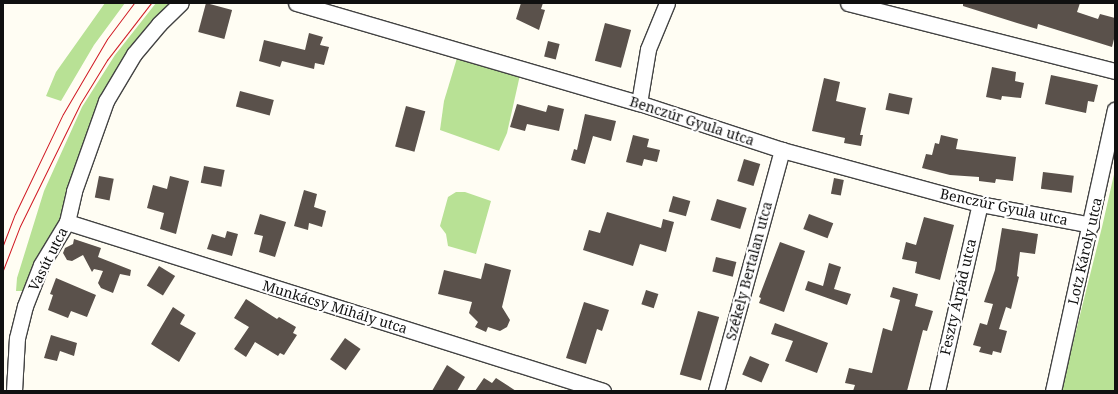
<!DOCTYPE html>
<meta charset="utf-8">
<style>
body{margin:0}
#map{position:relative;width:1118px;height:394px;overflow:hidden;background:#fffdf3;font-family:"Noto Serif",serif}
div>[style]{position:absolute}
[style*='--x']{left:calc(var(--x)*1px);top:calc(var(--y)*1px);width:calc(var(--w)*1px);rotate:calc(var(--a)*1deg)}
.forest>*{inset:0;background:#b8e195}
.building>*{inset:0;background:#5a514b;transform-origin:0 0}
.roads{filter:drop-shadow(1px 0 #434343) drop-shadow(-1px 0 #434343) drop-shadow(0 1px #434343) drop-shadow(0 -1px #434343)}
.minor>*{height:15px;margin:-7.5px;padding:0 7.5px;transform-origin:7.5px;border-radius:7.5px;background:#fff}
.tram>*{height:1px;margin:-0.5px;padding:0 0.5px;transform-origin:0.5px;border-radius:0.5px;background:#d01822}
span{translate:-50% -50%;white-space:nowrap;text-align:center;line-height:1.15;-webkit-text-stroke:4px #fff;paint-order:stroke}
.street-label{font-size:14px;color:#101010}
.frame{position:absolute;inset:0;border:4px solid #101010;pointer-events:none}
</style>
<div id="map">
<div class="forest">
<div style="clip-path:polygon(105px 3px,125px 3px,94px 45px,61px 101px,46px 96px,56px 72px)"></div>
<div style="clip-path:polygon(156px 3px,175px 3px,133px 50px,57px 226px,24px 291px,16px 291px,17px 278px,44px 191px,82px 107px,115px 55px)"></div>
<div style="clip-path:polygon(457px 58px,520px 75px,507px 133px,499px 151px,440px 130px,444px 101px)"></div>
<div style="clip-path:polygon(1115px 170px,1115px 391px,1061px 391px,1102px 227px)"></div>
<div style="clip-path:polygon(456px 192px,465px 192px,491px 201px,476px 254px,448px 246px,446px 234px,440px 226px,448px 197px)"></div>
</div>
<div class="building">
<div style="left:206px;top:3px;width:27px;height:30px;rotate:15deg"></div>
<div style="clip-path:polygon(521px 3px,543px 3px,541px 9px,545px 10px,539px 30px,516px 19px)"></div>
<div style="clip-path:polygon(963px 3px,1080px 3px,1077px 12px,1098px 19px,1100px 14px,1115px 18px,1115px 35px,1112px 47px,1038px 24px,1037px 29px,1017px 23px,963px 6px)"></div>
<div style="left:605px;top:23px;width:27px;height:39px;rotate:15deg"></div>
<div style="clip-path:polygon(309px 33px,323px 37px,320px 45px,329px 47px,324px 65px,315px 63px,314px 69px,282px 61px,280px 67px,259px 61px,264px 40px,305px 50px)"></div>
<div style="left:548px;top:41px;width:12px;height:16px;rotate:14deg"></div>
<div style="clip-path:polygon(992px 67px,1016px 72px,1015px 81px,1024px 83px,1021px 98px,1002px 96px,1001px 100px,986px 97px)"></div>
<div style="clip-path:polygon(1051px 75px,1098px 85px,1094px 102px,1088px 101px,1086px 113px,1045px 104px)"></div>
<div style="clip-path:polygon(824px 78px,840px 82px,836px 101px,866px 108px,860px 135px,863px 135px,861px 146px,844px 143px,845px 138px,812px 131px)"></div>
<div style="left:240px;top:91px;width:35px;height:16px;rotate:15deg"></div>
<div style="left:889px;top:93px;width:24px;height:17px;rotate:12deg"></div>
<div style="clip-path:polygon(517px 104px,546px 112px,548px 105px,564px 109px,559px 131px,527px 124px,525px 131px,510px 127px)"></div>
<div style="left:406px;top:106px;width:20px;height:42px;rotate:15deg"></div>
<div style="clip-path:polygon(585px 114px,616px 121px,611px 141px,593px 136px,585px 164px,571px 160px,574px 149px,577px 150px)"></div>
<div style="clip-path:polygon(633px 135px,649px 139px,647px 147px,660px 150px,657px 162px,644px 159px,642px 166px,626px 162px)"></div>
<div style="clip-path:polygon(941px 135px,958px 139px,956px 149px,1016px 157px,1013px 181px,996px 179px,995px 183px,979px 181px,979px 177px,950px 175px,922px 168px,926px 154px,932px 155px,935px 143px,939px 144px)"></div>
<div style="left:744px;top:159px;width:17px;height:23px;rotate:17deg"></div>
<div style="left:204px;top:166px;width:21px;height:17px;rotate:11deg"></div>
<div style="left:1043px;top:172px;width:31px;height:17px;rotate:7deg"></div>
<div style="left:99px;top:176px;width:15px;height:22px;rotate:11deg"></div>
<div style="clip-path:polygon(170px 176px,189px 181px,176px 234px,160px 229px,164px 213px,147px 208px,153px 185px,167px 189px)"></div>
<div style="left:834px;top:178px;width:10px;height:16px;rotate:11deg"></div>
<div style="clip-path:polygon(304px 190px,317px 194px,314px 207px,326px 211px,322px 227px,309px 223px,308px 230px,294px 226px)"></div>
<div style="left:673px;top:196px;width:18px;height:16px;rotate:16deg"></div>
<div style="left:717px;top:199px;width:31px;height:22px;rotate:17deg"></div>
<div style="clip-path:polygon(607px 212px,661px 228px,663px 219px,674px 222px,666px 252px,640px 244px,633px 266px,583px 250px,589px 230px,600px 233px)"></div>
<div style="clip-path:polygon(260px 214px,286px 222px,275px 257px,259px 252px,263px 236px,254px 234px)"></div>
<div style="left:809px;top:214px;width:26px;height:16px;rotate:21deg"></div>
<div style="clip-path:polygon(924px 217px,954px 225px,940px 280px,915px 273px,917px 262px,902px 259px,906px 242px,916px 245px)"></div>
<div style="clip-path:polygon(1002px 228px,1038px 234px,1035px 254px,1020px 252px,1017px 276px,1019px 277px,1011px 309px,1006px 307px,999px 329px,1007px 331px,1001px 353px,993px 351px,992px 355px,979px 352px,981px 347px,973px 345px,980px 323px,987px 325px,993px 304px,984px 302px,995px 270px)"></div>
<div style="clip-path:polygon(227px 231px,238px 234px,232px 256px,207px 249px,212px 234px,225px 238px)"></div>
<div style="clip-path:polygon(74px 239px,101px 248px,98px 257px,131px 270px,130px 276px,120px 274px,113px 293px,101px 288px,98px 283px,103px 271px,94px 269px,92px 272px,83px 255px,72px 261px,67px 260px,63px 253px,65px 248px,73px 244px)"></div>
<div style="clip-path:polygon(780px 242px,805px 251px,784px 312px,759px 303px,761px 298px,759px 297px)"></div>
<div style="left:716px;top:257px;width:21px;height:15px;rotate:14deg"></div>
<div style="clip-path:polygon(485px 263px,511px 270px,502px 307px,510px 320px,507px 327px,500px 331px,488px 327px,486px 332px,475px 327px,478px 322px,469px 313px,472px 302px,438px 294px,444px 270px,481px 279px)"></div>
<div style="clip-path:polygon(829px 263px,841px 267px,834px 289px,851px 294px,847px 305px,805px 290px,808px 281px,823px 286px)"></div>
<div style="left:159px;top:266px;width:19px;height:23px;rotate:32deg"></div>
<div style="clip-path:polygon(56px 278px,96px 295px,87px 317px,71px 311px,68px 318px,48px 310px,53px 295px,50px 294px)"></div>
<div style="clip-path:polygon(893px 287px,918px 294px,915px 306px,933px 311px,927px 331px,923px 330px,907px 391px,853px 391px,855px 385px,845px 383px,849px 368px,872px 373px,883px 328px,892px 331px,900px 300px,890px 297px)"></div>
<div style="left:646px;top:290px;width:13px;height:15px;rotate:18deg"></div>
<div style="clip-path:polygon(246px 299px,277px 319px,279px 317px,296px 327px,293px 333px,297px 335px,284px 355px,280px 353px,278px 356px,255px 342px,246px 357px,234px 349px,249px 327px,234px 318px)"></div>
<div style="clip-path:polygon(584px 302px,609px 310px,602px 331px,597px 329px,586px 364px,566px 358px)"></div>
<div style="clip-path:polygon(173px 307px,185px 315px,180px 324px,196px 333px,179px 362px,151px 344px)"></div>
<div style="left:698px;top:311px;width:22px;height:66px;rotate:16deg"></div>
<div style="clip-path:polygon(775px 323px,828px 343px,817px 373px,785px 361px,793px 341px,771px 334px)"></div>
<div style="clip-path:polygon(51px 335px,77px 343px,74px 356px,60px 351px,57px 361px,44px 358px)"></div>
<div style="left:345px;top:338px;width:19px;height:26px;rotate:35deg"></div>
<div style="left:750px;top:356px;width:21px;height:20px;rotate:23deg"></div>
<div style="clip-path:polygon(447px 365px,465px 377px,457px 391px,432px 391px)"></div>
<div style="clip-path:polygon(484px 378px,492px 383px,496px 378px,516px 391px,475px 391px)"></div>
</div>
<div class="roads">
<div class="minor">
<div style="--x:296;--y:3;--w:357;--a:16.3"></div>
<div style="--x:639;--y:103;--w:151;--a:18.2"></div>
<div style="--x:782;--y:150;--w:205;--a:15.3"></div>
<div style="--x:980;--y:204;--w:113;--a:10.7"></div>
<div style="--x:848;--y:3;--w:276;--a:14.3"></div>
<div style="--x:639;--y:103;--w:55;--a:-80.5"></div>
<div style="--x:648;--y:49;--w:50;--a:-67.6"></div>
<div style="--x:67;--y:222;--w:562;--a:17.5"></div>
<div style="--x:14;--y:391;--w:53;--a:-86.8"></div>
<div style="--x:17;--y:338;--w:33;--a:-76"></div>
<div style="--x:25;--y:306;--w:44;--a:-68.7"></div>
<div style="--x:41;--y:265;--w:50;--a:-58.8"></div>
<div style="--x:67;--y:222;--w:32;--a:-77"></div>
<div style="--x:74;--y:191;--w:96;--a:-70.4"></div>
<div style="--x:106;--y:101;--w:55;--a:-59.2"></div>
<div style="--x:134;--y:54;--w:39;--a:-50"></div>
<div style="--x:159;--y:24;--w:30;--a:-44"></div>
<div style="--x:716;--y:391;--w:250;--a:-74.7"></div>
<div style="--x:937;--y:391;--w:192;--a:-77.1"></div>
<div style="--x:1053;--y:391;--w:288;--a:-77.6"></div>
</div>
</div>
<div class="tram">
<div style="--x:3;--y:245;--w:33;--a:-69"></div>
<div style="--x:15;--y:214;--w:111;--a:-64.4"></div>
<div style="--x:63;--y:114;--w:87;--a:-59.6"></div>
<div style="--x:107;--y:39;--w:45;--a:-53.1"></div>
<div style="--x:3;--y:270;--w:47;--a:-68.9"></div>
<div style="--x:20;--y:226;--w:136;--a:-63.8"></div>
<div style="--x:80;--y:104;--w:52;--a:-58.5"></div>
<div style="--x:107;--y:60;--w:72;--a:-52.3"></div>
</div>
<div class="street-label">
<span style="left:692px;top:121px;rotate:18deg">Benczúr Gyula utca</span>
<span style="left:1004px;top:207px;rotate:12deg">Benczúr Gyula utca</span>
<span style="left:1085px;top:251px;rotate:-77deg">Lotz Károly utca</span>
<span style="left:48px;top:259px;rotate:-63deg">Vasút utca</span>
<span style="left:749px;top:271px;rotate:-75deg">Székely Bertalan utca</span>
<span style="left:958px;top:297px;rotate:-77deg">Feszty Árpád utca</span>
<span style="left:335px;top:307px;rotate:17deg">Munkácsy Mihály utca</span>
</div>
<div class="frame"></div>
</div>
